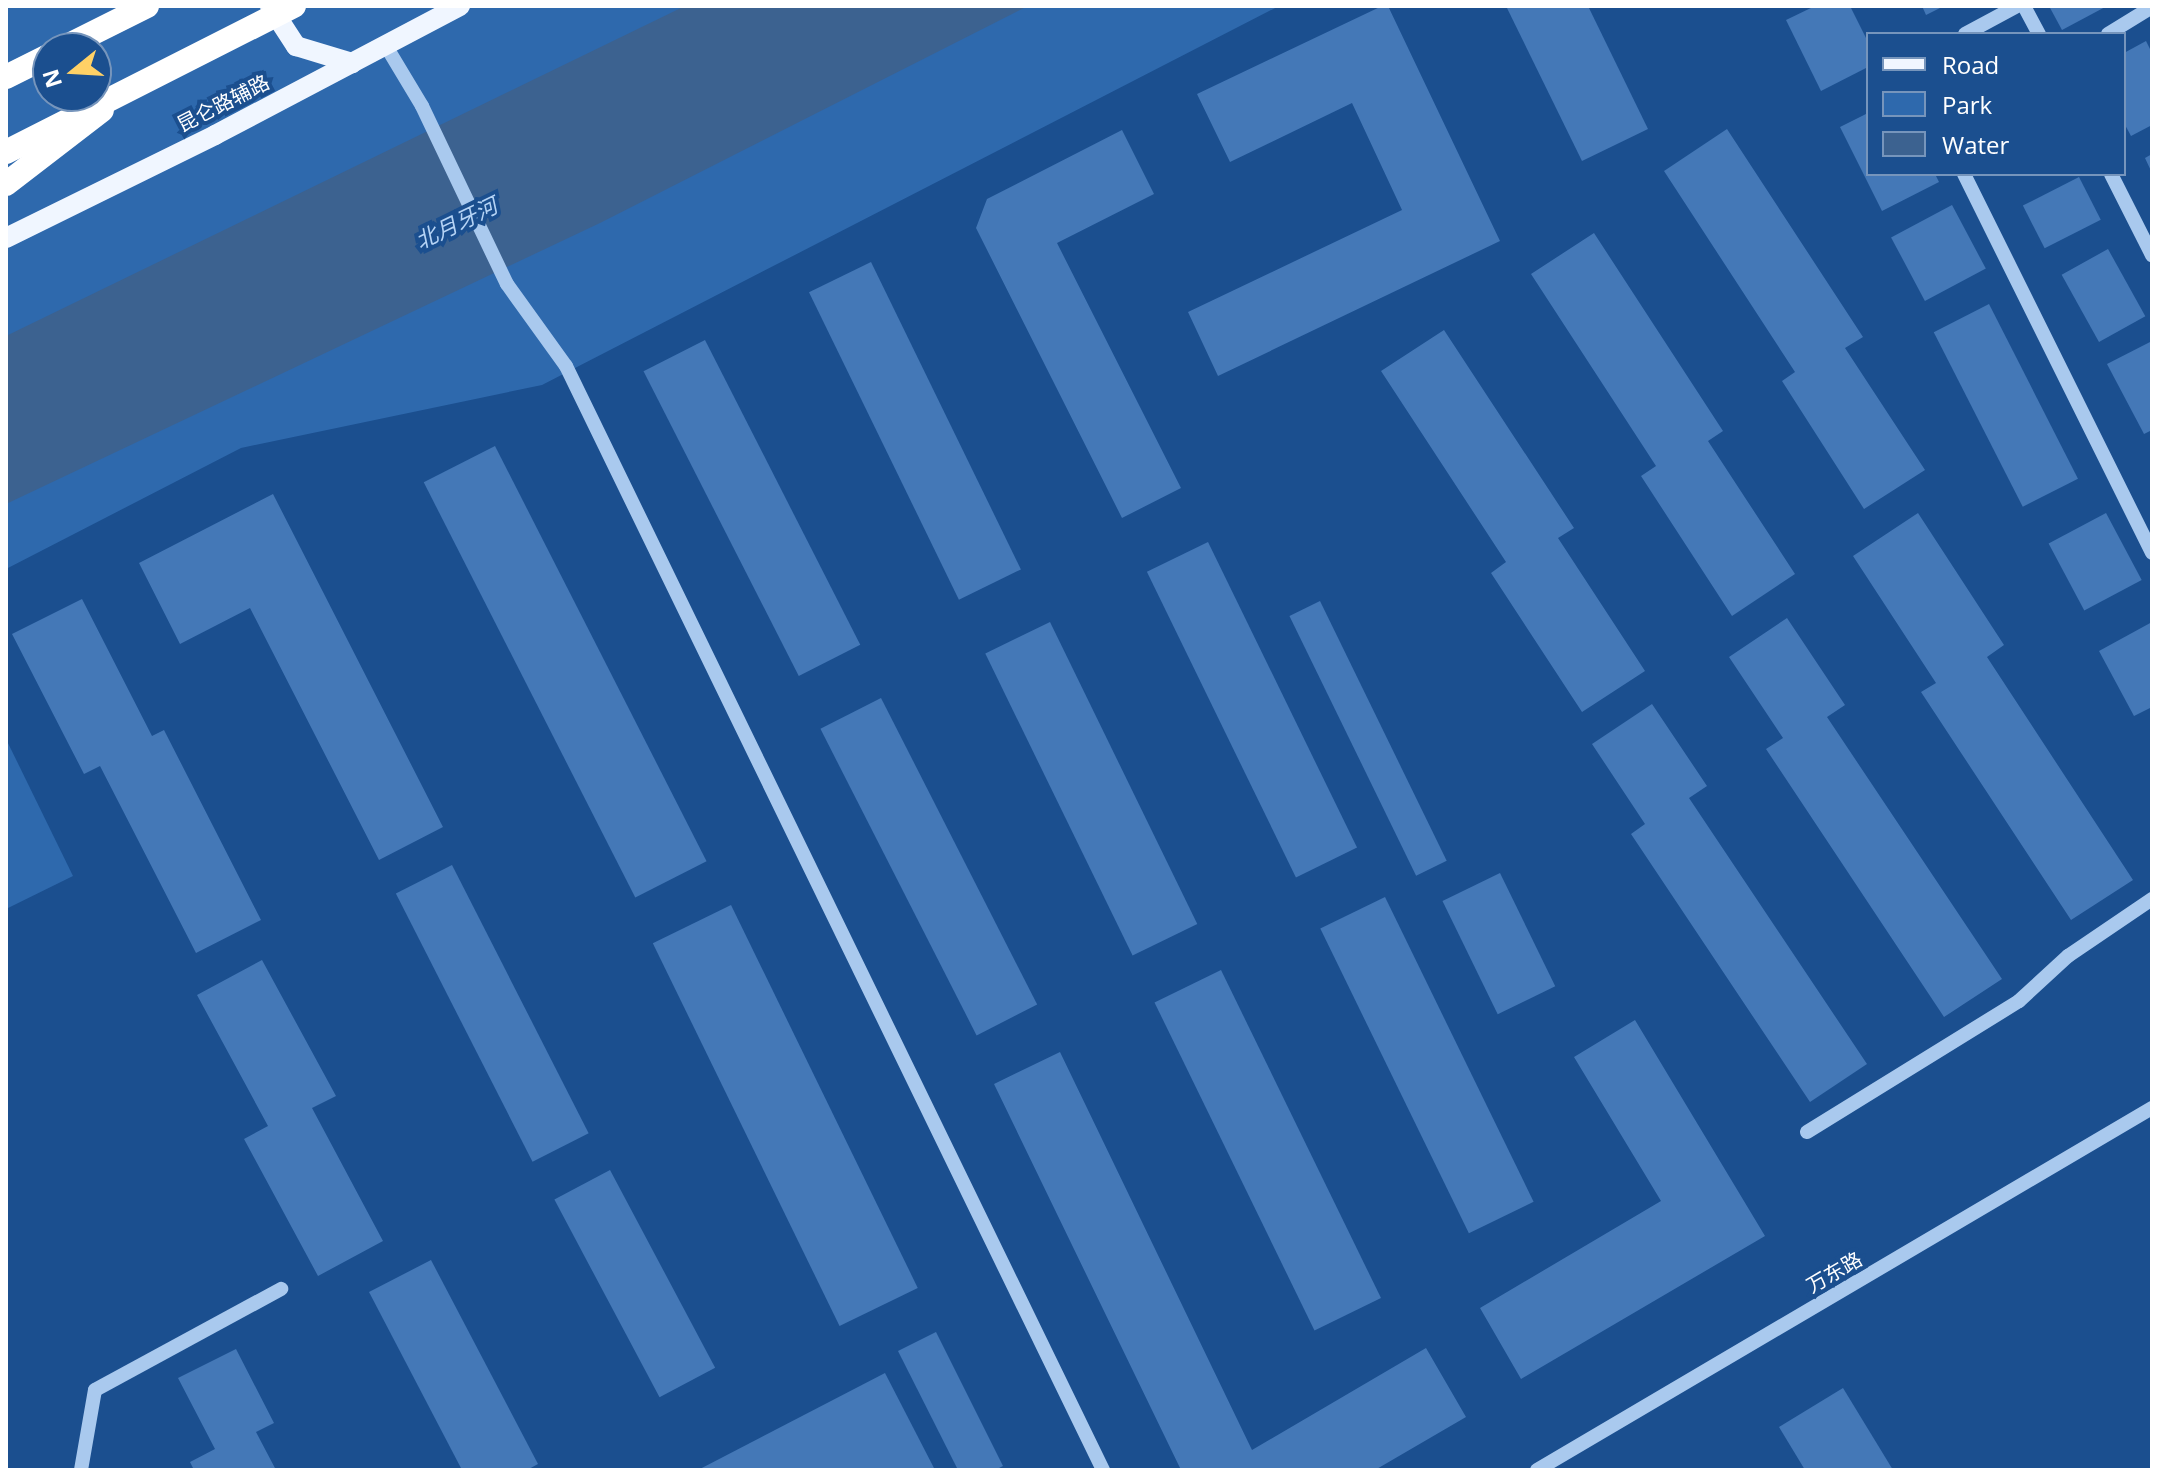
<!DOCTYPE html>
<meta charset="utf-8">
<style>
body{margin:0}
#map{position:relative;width:2158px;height:1476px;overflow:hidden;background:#1b4f8f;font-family:"Open Sans","Noto Sans SC",sans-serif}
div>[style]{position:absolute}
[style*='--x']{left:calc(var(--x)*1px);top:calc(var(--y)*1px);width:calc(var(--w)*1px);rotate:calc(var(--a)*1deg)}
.green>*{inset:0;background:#2e69ad}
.water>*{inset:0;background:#3c6290}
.building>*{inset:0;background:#4478b7;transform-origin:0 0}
.minor>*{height:14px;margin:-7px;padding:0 7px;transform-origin:7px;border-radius:7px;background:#a9c9ee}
.major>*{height:20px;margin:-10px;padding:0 10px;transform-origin:10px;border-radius:10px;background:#f0f6ff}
.highway>*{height:24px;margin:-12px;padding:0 12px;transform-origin:12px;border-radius:12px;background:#fff}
.highway-bridge>*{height:24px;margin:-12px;padding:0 12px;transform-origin:12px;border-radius:12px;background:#fff}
span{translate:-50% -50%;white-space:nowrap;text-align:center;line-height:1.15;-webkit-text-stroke:8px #1b4f8f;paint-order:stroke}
.street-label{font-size:20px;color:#fff}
.water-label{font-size:22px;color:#b5d3f5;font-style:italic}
.frame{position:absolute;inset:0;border:8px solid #fff;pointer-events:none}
.legend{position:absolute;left:1866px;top:32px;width:260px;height:144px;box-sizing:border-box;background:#1b4f8f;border:2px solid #7695bc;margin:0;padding:10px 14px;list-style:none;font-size:24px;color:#fff}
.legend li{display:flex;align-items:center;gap:16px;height:40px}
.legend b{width:40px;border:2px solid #7695bc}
.north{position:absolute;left:32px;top:32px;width:80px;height:80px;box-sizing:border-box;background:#1b4f8f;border:2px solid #7695bc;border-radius:50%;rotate:252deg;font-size:22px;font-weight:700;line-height:32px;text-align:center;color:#fff}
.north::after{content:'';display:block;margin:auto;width:28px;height:36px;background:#ffd166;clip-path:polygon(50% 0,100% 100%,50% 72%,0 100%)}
</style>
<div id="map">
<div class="green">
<div style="clip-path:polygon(evenodd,6px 6px,1279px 6px,542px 385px,241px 448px,6px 569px,6px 6px,48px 48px,96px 48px,96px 96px,48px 96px,48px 48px)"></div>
<div style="clip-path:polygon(6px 739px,73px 876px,6px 909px)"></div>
</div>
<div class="water">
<div style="clip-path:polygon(685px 6px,1028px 6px,600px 223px,6px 504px,6px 336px)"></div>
</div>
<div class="building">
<div style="clip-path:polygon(1382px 6px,1388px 6px,1500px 241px,1218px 376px,1188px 312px,1402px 210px,1352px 103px,1230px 162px,1197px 94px)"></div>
<div style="clip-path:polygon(1506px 6px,1588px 6px,1648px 129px,1582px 161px)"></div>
<div style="clip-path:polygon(1815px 6px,1850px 6px,1868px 42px,1868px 67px,1821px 91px,1786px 20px)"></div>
<div style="clip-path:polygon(1922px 6px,1944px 6px,1926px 15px)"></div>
<div style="clip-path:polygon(2049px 6px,2107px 6px,2062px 30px)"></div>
<div style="clip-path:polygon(2146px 41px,2152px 53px,2152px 125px,2131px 136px,2124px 123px,2124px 53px)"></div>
<div style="clip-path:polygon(1868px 113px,1868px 174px,1935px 174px,1939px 182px,1882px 211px,1840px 127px)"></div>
<div style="clip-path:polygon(1727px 129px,1863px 337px,1845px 348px,1925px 470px,1864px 509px,1782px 381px,1795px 372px,1664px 171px)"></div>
<div style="clip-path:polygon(1122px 130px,1154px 194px,1057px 243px,1181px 488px,1122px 518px,976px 228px,987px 199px)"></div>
<div style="clip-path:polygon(2152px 154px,2152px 173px,2145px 158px)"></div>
<div style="left:2079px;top:177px;width:48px;height:63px;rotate:63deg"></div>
<div style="left:1952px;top:205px;width:72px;height:69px;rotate:62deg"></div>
<div style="clip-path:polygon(1594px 233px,1723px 431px,1708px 441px,1795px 574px,1732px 616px,1641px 476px,1656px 466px,1531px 274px)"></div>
<div style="left:2108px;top:249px;width:77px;height:53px;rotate:61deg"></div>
<div style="left:871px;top:262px;width:342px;height:69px;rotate:64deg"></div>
<div style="left:1989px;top:304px;width:196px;height:62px;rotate:63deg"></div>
<div style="clip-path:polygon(1444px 330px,1574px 528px,1558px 538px,1645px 671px,1582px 712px,1491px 573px,1506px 562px,1381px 371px)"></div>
<div style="left:705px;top:340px;width:342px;height:69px;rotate:63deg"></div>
<div style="clip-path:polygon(2152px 341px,2152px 430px,2144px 434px,2107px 364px)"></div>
<div style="left:495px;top:446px;width:466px;height:80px;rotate:63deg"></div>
<div style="clip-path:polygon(273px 494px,443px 827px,379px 860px,250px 608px,180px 644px,139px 563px)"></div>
<div style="clip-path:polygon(1918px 513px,2004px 645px,1987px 657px,2133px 880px,2071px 920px,1921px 692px,1936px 683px,1853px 556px)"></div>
<div style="left:2106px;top:513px;width:76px;height:65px;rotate:62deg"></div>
<div style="left:1208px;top:542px;width:340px;height:68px;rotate:64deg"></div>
<div style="clip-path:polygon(82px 599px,152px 736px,164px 730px,261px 920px,196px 953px,100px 766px,84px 774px,12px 634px)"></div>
<div style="left:1320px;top:601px;width:289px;height:34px;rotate:64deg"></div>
<div style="clip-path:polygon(1787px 618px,1845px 705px,1827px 717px,2002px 979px,1944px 1017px,1766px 749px,1783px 738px,1729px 657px)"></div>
<div style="left:1050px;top:622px;width:336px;height:72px;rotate:64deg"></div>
<div style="clip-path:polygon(2152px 622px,2152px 707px,2134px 716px,2099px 651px)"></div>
<div style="left:881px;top:698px;width:344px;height:68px;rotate:63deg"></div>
<div style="clip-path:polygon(1652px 704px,1707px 786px,1689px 798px,1867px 1064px,1810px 1102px,1631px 834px,1645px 824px,1592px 744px)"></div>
<div style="left:452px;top:865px;width:301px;height:63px;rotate:63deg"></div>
<div style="left:1500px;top:873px;width:126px;height:64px;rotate:64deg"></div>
<div style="left:1385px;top:897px;width:339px;height:72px;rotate:64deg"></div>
<div style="left:731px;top:905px;width:426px;height:87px;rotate:64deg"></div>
<div style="clip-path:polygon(262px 960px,336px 1096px,312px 1108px,383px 1241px,318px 1276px,244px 1139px,268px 1126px,197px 995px)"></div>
<div style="left:1221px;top:970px;width:365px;height:74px;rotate:64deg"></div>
<div style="clip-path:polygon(1635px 1020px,1765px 1236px,1521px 1379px,1480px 1308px,1661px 1201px,1574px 1057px)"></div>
<div style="clip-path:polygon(1060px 1052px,1252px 1450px,1426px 1348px,1466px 1417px,1375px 1470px,1181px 1470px,994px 1084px)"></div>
<div style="left:610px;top:1170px;width:224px;height:63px;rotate:62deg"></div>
<div style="clip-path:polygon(431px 1260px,538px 1464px,527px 1470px,462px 1470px,369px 1292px)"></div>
<div style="clip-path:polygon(936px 1332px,1003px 1466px,995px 1470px,958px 1470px,898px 1351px)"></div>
<div style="clip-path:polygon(236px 1349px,274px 1423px,256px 1432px,276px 1470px,194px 1470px,190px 1462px,215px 1449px,178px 1378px)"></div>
<div style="clip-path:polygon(885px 1373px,935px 1470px,698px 1470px)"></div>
<div style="clip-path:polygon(1843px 1388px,1893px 1470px,1805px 1470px,1779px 1427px)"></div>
</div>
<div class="minor">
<div style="--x:2024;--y:6;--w:32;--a:62"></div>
<div style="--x:1965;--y:34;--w:59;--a:-28.3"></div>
<div style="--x:2108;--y:34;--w:52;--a:-31.5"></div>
<div style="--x:386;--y:46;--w:70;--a:59"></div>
<div style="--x:422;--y:106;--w:197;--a:64.5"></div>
<div style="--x:507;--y:284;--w:101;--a:54.3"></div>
<div style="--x:566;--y:366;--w:1228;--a:64.06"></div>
<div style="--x:1964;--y:174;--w:423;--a:63.6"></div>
<div style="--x:2111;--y:174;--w:91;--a:63.2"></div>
<div style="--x:1807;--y:1132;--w:249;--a:-31.7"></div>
<div style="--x:2019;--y:1001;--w:67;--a:-42.6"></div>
<div style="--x:2068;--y:956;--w:102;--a:-34.2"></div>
<div style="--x:81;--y:1470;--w:81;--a:-80.1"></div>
<div style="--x:95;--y:1390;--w:212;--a:-28.5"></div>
<div style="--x:1537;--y:1470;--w:714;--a:-30.48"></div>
</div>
<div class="major">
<div style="--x:270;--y:6;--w:48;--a:57"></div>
<div style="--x:296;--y:46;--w:59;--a:16.9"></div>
<div style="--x:6;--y:238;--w:233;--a:-26.2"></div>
<div style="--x:215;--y:135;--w:277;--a:-27.8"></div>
</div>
<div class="highway">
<div style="--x:63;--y:48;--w:94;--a:-26.6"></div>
<div style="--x:6;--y:77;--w:47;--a:-26.6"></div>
<div style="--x:6;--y:184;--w:121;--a:-37.6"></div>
</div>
<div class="highway-bridge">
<div style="--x:6;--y:152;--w:323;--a:-26.9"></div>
</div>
<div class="street-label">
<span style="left:223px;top:103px;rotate:-27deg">昆仑路辅路</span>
<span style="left:1834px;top:1272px;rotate:-30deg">万东路</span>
</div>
<div class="water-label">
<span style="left:456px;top:223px;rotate:-26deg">北月牙河</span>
</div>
<div class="frame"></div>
<ul class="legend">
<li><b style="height:10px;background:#f0f6ff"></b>Road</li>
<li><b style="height:22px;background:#2e69ad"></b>Park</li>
<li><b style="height:22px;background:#3c6290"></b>Water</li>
</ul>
<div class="north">N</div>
</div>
